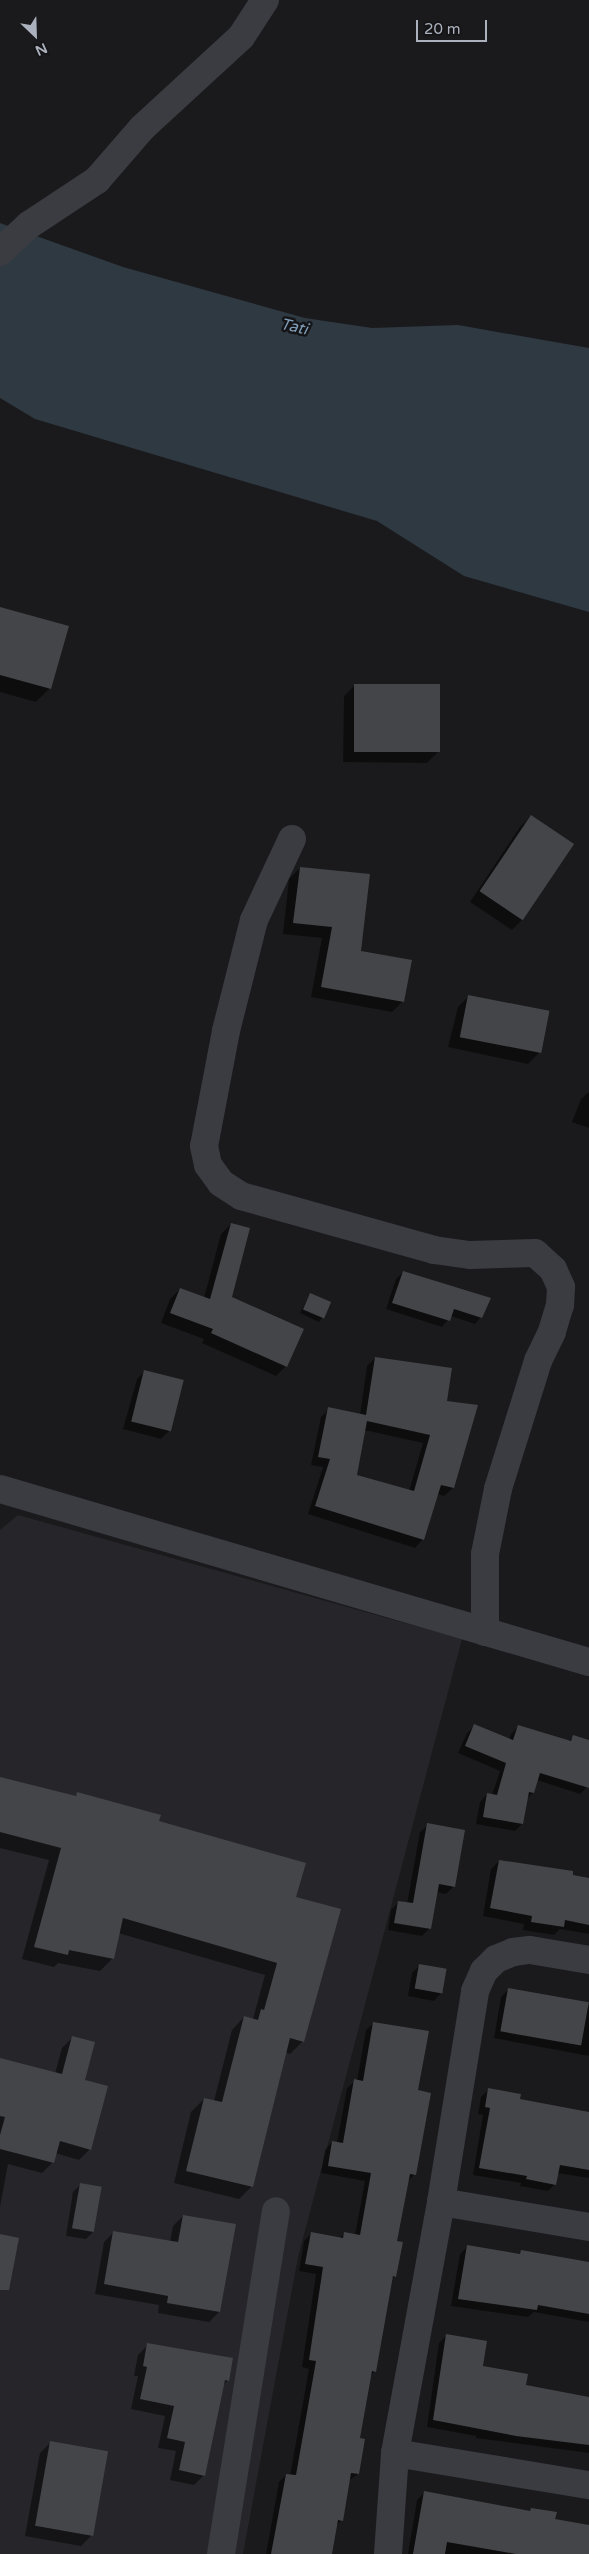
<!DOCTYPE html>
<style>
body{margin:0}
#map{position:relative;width:589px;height:2554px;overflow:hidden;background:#1a1a1c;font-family:"Varela Round",sans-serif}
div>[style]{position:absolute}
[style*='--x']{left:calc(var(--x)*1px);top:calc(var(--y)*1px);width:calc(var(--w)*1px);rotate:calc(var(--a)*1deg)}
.built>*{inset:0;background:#26262a}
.water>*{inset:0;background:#2e3942}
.shadow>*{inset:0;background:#0007}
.building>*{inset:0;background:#444549;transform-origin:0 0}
.minor>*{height:28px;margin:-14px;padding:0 14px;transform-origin:14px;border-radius:14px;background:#3a3c42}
span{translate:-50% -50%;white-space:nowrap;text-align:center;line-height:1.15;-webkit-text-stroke:5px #151517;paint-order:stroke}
.water-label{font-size:16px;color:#809fba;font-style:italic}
.north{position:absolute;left:10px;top:10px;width:50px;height:50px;-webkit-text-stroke:4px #151517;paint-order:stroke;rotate:156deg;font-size:14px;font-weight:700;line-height:20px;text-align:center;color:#abb1bd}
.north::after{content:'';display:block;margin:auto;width:18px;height:22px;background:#abb1bd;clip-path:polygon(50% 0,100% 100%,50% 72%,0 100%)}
.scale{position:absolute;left:416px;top:20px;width:71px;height:22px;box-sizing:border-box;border:2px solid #abb1bd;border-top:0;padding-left:6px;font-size:15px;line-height:18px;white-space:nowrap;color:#abb1bd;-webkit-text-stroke:4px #151517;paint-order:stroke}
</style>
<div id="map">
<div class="built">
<div style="clip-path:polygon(18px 1515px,462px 1639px,298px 2257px,243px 2554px,0 2554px,0 1530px)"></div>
</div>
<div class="water">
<div style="clip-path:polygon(0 223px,123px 267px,305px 318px,372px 328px,458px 325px,589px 348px,589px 612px,464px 576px,377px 521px,35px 419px,0 398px)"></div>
</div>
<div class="shadow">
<div style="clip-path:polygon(0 608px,50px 688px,36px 702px,0 692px)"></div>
<div style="clip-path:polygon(355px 685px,438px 752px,427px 763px,343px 762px,344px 696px)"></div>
<div style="clip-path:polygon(531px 816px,523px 919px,512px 930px,470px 902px,520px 827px)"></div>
<div style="clip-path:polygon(300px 868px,360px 952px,403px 1001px,392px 1012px,311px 997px,322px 938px,283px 934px,289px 879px)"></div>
<div style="clip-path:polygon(469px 996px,539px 1053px,528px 1064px,448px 1047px,458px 1007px)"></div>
<div style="clip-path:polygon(589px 1092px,589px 1128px,572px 1122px,581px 1099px)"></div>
<div style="clip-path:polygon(231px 1224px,230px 1298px,286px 1366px,276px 1376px,202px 1343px,204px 1339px,161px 1323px,170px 1299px,180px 1289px,204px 1298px,221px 1234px)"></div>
<div style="clip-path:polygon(403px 1272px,481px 1317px,475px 1324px,451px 1316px,442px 1327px,386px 1309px,396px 1279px)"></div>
<div style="clip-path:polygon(310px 1294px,322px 1318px,319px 1322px,300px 1313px)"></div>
<div style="clip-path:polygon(evenodd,375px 1358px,446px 1402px,453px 1488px,444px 1496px,437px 1494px,423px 1539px,415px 1548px,308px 1514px,323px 1467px,311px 1465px,321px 1417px,329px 1409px,360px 1415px,367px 1366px,375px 1358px,364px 1430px,423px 1443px,409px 1491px,355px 1476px,364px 1430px)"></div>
<div style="clip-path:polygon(145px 1371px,169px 1431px,161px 1439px,123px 1429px,137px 1379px)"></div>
<div style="clip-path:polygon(474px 1726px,509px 1740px,511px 1734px,518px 1727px,568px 1742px,573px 1737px,589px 1741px,589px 1780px,587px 1787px,580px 1794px,537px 1780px,533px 1793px,526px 1799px,522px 1824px,515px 1831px,476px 1824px,480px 1802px,487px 1794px,492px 1795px,500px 1771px,458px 1753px,467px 1733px)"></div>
<div style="clip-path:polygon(0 1778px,74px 1797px,78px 1793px,158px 1822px,294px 1898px,303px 2041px,290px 2054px,285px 2052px,252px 2186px,239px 2199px,174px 2183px,191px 2112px,204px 2099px,214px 2101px,232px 2030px,244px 2017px,253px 2019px,265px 1975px,118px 1933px,113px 1958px,100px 1971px,58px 1963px,54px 1967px,22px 1959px,49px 1860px,0 1848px)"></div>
<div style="clip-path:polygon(428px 1825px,454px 1886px,446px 1894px,436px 1892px,430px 1928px,422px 1936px,388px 1930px,391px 1910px,399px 1902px,407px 1904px,420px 1832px)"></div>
<div style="clip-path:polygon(499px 1861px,589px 1879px,589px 1934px,560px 1929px,554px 1935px,523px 1930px,524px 1924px,483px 1916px,491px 1869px)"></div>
<div style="clip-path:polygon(419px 1966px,441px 1993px,434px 2001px,408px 1996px,412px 1973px)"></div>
<div style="clip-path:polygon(509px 1989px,589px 2007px,589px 2056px,494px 2038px,501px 1997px)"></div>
<div style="clip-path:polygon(374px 2023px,417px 2091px,415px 2174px,407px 2182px,396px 2242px,395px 2276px,391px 2280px,375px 2371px,370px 2377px,358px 2439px,358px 2474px,348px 2481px,341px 2521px,336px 2526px,331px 2554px,266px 2554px,279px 2482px,286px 2475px,290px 2476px,309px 2369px,302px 2367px,316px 2274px,299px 2271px,304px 2241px,311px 2234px,340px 2238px,345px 2233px,355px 2235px,365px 2181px,321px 2173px,325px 2150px,332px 2142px,337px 2143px,347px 2088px,355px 2081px,357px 2081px,366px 2030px)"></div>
<div style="clip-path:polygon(73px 2037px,90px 2149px,79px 2160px,55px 2153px,53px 2162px,42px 2173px,8px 2164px,0 2207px,0 2060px,55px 2074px,62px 2048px)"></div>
<div style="clip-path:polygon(488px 2090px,519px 2100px,589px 2113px,589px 2178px,557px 2173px,555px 2184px,548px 2191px,520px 2186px,521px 2183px,473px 2175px,483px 2115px,478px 2114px,481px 2097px)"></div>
<div style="clip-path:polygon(81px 2184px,93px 2232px,86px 2239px,66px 2236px,73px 2192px)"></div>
<div style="clip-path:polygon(183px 2216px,234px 2225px,219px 2312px,209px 2322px,158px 2313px,159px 2305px,95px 2294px,104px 2242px,114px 2232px,170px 2242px,173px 2226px)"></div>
<div style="clip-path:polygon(468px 2246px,518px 2255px,522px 2251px,589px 2263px,589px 2322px,534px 2312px,528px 2317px,451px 2306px,460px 2254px)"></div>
<div style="clip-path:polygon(447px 2335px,482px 2367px,524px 2386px,589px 2400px,589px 2453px,476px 2438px,476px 2436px,427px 2427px,439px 2343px)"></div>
<div style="clip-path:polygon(148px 2345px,228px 2380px,223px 2385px,204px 2475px,194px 2485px,170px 2480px,176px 2451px,158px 2448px,165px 2416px,131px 2409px,138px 2376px,134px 2376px,138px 2355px)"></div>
<div style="clip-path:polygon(51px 2442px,92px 2535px,81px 2546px,25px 2536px,40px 2453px)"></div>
<div style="clip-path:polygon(424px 2493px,528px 2512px,531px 2509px,554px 2520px,589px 2526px,589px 2554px,408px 2554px,417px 2500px)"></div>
</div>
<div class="building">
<div style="clip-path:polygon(0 607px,69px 626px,51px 689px,0 675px)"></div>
<div style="left:354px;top:684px;width:86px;height:68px"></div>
<div style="left:531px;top:815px;width:52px;height:92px;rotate:34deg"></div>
<div style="clip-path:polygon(300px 867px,370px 874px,361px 951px,412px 960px,404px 1002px,321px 987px,332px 927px,293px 923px)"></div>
<div style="left:468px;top:995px;width:83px;height:43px;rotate:11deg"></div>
<div style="clip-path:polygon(231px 1223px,250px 1228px,232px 1297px,304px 1329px,287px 1367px,211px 1333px,213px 1329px,170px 1313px,180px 1288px,210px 1299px)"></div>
<div style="clip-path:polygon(403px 1271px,491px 1298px,482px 1318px,454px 1309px,450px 1321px,392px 1303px)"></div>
<div style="left:310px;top:1293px;width:23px;height:18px;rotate:23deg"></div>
<div style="clip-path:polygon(evenodd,375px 1357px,452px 1368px,447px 1401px,478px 1405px,454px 1488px,441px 1485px,424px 1540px,315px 1506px,330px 1459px,318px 1457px,328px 1407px,366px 1415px,375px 1357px,367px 1421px,430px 1435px,414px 1491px,357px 1475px,367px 1421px)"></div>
<div style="left:144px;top:1370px;width:41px;height:53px;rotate:14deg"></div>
<div style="clip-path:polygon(474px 1724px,513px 1740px,518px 1725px,571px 1741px,573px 1735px,589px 1740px,589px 1788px,540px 1773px,534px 1793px,529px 1792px,523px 1824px,483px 1817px,487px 1793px,497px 1795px,506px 1763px,465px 1746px)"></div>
<div style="clip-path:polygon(0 1777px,76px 1796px,77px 1792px,161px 1815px,159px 1821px,306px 1863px,296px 1897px,341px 1909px,304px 2042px,290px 2038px,253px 2187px,186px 2171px,204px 2098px,222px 2102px,244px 2016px,258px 2020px,261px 2009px,264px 2010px,277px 1963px,123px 1918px,114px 1959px,69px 1950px,68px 1955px,34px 1947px,61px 1848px,0 1832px)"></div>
<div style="clip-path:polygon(427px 1823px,465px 1830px,455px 1887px,439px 1884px,431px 1929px,394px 1923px,398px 1901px,413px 1903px)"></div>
<div style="clip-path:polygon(499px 1860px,573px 1871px,573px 1875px,589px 1878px,589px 1925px,565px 1920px,564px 1927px,531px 1922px,532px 1916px,490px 1908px)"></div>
<div style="left:419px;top:1964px;width:28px;height:25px;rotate:10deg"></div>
<div style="left:508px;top:1988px;width:82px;height:44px;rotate:10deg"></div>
<div style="clip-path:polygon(373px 2022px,429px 2031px,418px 2090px,431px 2093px,416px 2175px,410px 2174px,397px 2241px,403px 2242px,396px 2277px,393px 2276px,376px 2372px,372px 2371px,360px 2438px,365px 2439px,359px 2474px,351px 2473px,343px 2521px,338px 2520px,332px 2554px,271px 2554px,286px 2474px,296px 2475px,316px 2361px,309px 2360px,323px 2267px,305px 2264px,311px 2232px,343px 2238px,344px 2232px,360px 2235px,371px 2173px,328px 2166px,332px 2141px,343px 2143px,354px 2079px,363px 2081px)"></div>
<div style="clip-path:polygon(72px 2036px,95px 2042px,85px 2080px,108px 2086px,91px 2150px,60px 2141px,54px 2163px,0 2149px,0 2135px,5px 2117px,0 2116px,0 2058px,62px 2074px)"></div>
<div style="clip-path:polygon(488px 2088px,521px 2094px,520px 2099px,589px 2112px,589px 2170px,560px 2165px,556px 2185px,526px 2179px,527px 2176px,479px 2168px,490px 2108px,485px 2107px)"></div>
<div style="left:80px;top:2183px;width:22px;height:46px;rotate:10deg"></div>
<div style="clip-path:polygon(183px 2215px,236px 2224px,220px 2312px,167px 2303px,168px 2296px,104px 2284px,113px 2231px,178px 2242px)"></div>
<div style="clip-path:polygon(0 2234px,19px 2238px,9px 2290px,0 2290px)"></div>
<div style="clip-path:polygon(467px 2245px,520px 2254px,521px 2250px,589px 2262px,589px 2314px,538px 2305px,537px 2310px,458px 2299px)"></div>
<div style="clip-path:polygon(446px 2334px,487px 2341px,483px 2366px,528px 2374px,526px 2385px,589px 2397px,589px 2445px,516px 2436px,433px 2420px)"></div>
<div style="clip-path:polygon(147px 2343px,233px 2358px,229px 2381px,225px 2380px,205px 2476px,179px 2470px,185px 2442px,167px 2438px,174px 2406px,140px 2399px,147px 2367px,143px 2366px)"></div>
<div style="left:50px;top:2441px;width:59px;height:86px;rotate:10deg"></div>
<div style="clip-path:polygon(424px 2491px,530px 2511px,531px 2508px,557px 2512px,555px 2519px,589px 2525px,589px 2554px,516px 2554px,447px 2542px,445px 2554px,413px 2554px)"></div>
</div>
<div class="minor">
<div style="--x:0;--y:252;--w:40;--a:-43"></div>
<div style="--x:29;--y:225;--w:82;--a:-33.5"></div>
<div style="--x:97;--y:180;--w:69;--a:-49.1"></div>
<div style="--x:142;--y:128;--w:134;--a:-42.6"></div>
<div style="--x:241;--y:37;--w:44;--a:-57"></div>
<div style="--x:292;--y:839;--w:89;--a:115.1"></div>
<div style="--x:254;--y:920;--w:114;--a:104.2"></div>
<div style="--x:226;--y:1031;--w:117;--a:100.8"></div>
<div style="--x:204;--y:1146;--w:19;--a:78"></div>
<div style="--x:208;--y:1165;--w:22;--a:54"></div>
<div style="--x:221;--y:1183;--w:24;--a:33"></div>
<div style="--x:241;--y:1196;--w:200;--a:15.6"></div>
<div style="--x:434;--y:1250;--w:36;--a:8"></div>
<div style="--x:470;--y:1255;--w:65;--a:-1.8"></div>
<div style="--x:535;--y:1253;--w:24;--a:42"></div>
<div style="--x:553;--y:1269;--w:20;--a:66"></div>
<div style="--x:561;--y:1287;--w:18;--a:93"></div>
<div style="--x:560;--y:1305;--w:28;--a:107"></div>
<div style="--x:552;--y:1332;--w:32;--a:116"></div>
<div style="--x:538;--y:1361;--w:134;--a:107.4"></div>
<div style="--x:498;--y:1489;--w:66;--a:101.3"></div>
<div style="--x:485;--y:1554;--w:78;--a:90"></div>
<div style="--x:0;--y:1489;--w:614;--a:16.37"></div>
<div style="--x:441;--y:2202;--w:150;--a:9.6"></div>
<div style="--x:395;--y:2453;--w:197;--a:9.4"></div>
<div style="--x:221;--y:2554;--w:347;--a:-80.9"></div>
<div style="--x:388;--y:2554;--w:101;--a:-86"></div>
<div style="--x:395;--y:2453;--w:255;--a:-79.6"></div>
<div style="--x:441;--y:2202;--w:214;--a:-80.8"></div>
<div style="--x:475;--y:1991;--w:22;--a:-66"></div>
<div style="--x:484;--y:1971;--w:17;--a:-45"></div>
<div style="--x:496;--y:1959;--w:18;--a:-22"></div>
<div style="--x:513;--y:1952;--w:17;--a:-7"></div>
<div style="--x:530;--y:1950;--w:60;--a:9.6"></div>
</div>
<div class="water-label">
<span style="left:294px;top:327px;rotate:12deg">Tati</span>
</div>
<div class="north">N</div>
<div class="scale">20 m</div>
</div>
